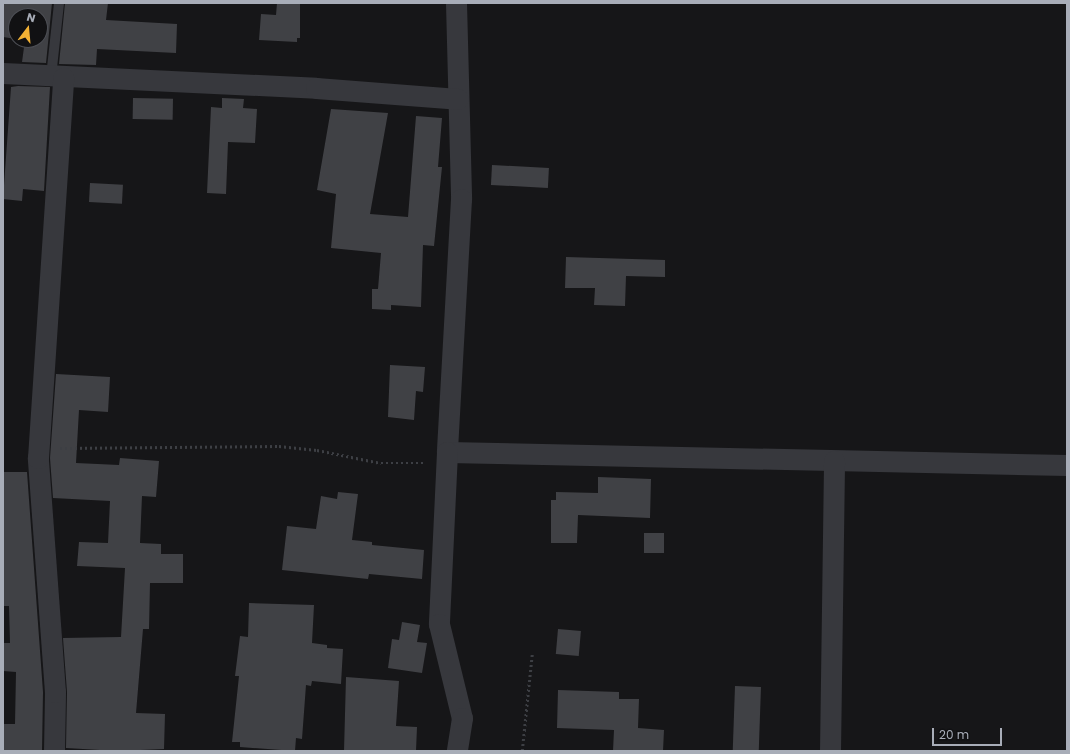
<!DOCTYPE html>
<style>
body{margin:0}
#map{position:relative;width:1070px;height:754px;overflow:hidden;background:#161618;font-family:Poppins,sans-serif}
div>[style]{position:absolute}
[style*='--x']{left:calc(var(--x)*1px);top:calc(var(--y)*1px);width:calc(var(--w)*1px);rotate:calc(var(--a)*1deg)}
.building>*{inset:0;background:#404145;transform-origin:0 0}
.path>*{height:2.5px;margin-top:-1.25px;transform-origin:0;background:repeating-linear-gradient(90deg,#3d3f44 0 2px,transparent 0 5px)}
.service>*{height:10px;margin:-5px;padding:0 5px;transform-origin:5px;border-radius:5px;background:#37383d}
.minor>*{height:21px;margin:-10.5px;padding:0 10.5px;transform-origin:10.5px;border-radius:10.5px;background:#37383d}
span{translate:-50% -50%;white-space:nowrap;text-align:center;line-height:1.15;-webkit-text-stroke:3px #111113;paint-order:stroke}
.frame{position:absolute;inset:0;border:4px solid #a8adb8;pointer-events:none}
.north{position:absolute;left:8px;top:8px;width:40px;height:40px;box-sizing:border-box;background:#111113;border:1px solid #4d4f55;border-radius:50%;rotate:16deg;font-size:11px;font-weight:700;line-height:16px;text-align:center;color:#a8adb8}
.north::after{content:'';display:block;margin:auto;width:14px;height:18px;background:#f2b134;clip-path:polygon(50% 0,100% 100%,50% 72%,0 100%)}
.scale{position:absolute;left:932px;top:728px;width:70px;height:18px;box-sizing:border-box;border:2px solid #a8adb8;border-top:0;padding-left:5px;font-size:12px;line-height:14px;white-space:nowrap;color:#a8adb8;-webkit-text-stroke:3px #111113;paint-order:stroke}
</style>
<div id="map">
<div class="building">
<div style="clip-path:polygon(3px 3px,52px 3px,46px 63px,22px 62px,25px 40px,23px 40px,40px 40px,40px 16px,16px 16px,16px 39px,3px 37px)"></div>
<div style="clip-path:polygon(65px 3px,108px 3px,106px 20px,177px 24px,176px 53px,97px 49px,96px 65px,59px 64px)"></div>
<div style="clip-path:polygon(277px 3px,300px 3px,300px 38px,297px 38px,297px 42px,259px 40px,261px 14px,276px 15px)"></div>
<div style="clip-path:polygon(18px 86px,50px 87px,44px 191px,23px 189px,22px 201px,3px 199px,11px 87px)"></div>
<div style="left:133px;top:98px;width:40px;height:21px;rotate:1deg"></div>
<div style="clip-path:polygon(222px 98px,244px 99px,243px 108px,257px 109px,255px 143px,228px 142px,226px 194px,207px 193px,211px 107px,222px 108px)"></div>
<div style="clip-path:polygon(331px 109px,388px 113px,370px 214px,408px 217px,416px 116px,442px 118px,438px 167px,442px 167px,434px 246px,423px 245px,421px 307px,391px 305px,391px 310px,372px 309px,372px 289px,378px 289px,381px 253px,331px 248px,336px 194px,317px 190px)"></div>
<div style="left:492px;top:165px;width:57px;height:20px;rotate:3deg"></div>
<div style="left:90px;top:183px;width:33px;height:19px;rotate:3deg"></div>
<div style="clip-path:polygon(566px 257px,665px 260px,665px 277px,626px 276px,625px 306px,594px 305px,595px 288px,565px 288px)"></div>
<div style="clip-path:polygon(390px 365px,425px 367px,423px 392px,416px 391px,414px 420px,388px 417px)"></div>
<div style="clip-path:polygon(56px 374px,110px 377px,108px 412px,79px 410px,76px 463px,119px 465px,120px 458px,159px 461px,156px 497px,142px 496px,140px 543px,161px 544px,161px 554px,183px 554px,183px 583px,150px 583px,149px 629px,143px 629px,136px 713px,165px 714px,164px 749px,117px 751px,66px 748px,67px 692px,63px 638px,121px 637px,125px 568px,77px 566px,79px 542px,108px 543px,110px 501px,53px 498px,50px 458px)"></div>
<div style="clip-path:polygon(3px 472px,27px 472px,43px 692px,42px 751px,3px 751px,3px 724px,15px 724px,16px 672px,3px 671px,3px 643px,10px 643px,9px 606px,3px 606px)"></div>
<div style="clip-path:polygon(598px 477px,651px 479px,650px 518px,578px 515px,577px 543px,551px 543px,551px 500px,556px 500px,556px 492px,598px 493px)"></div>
<div style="clip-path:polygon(338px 492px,358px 494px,352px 540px,372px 542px,372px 545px,424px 550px,422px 579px,369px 574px,368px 579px,282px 570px,287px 526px,316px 529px,321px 496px,337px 499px)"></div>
<div style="left:644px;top:533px;width:20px;height:20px"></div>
<div style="clip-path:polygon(249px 603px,314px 605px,312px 643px,327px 645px,327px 648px,343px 649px,341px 684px,312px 681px,311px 686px,306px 685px,302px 739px,296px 738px,295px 751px,240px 747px,240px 742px,232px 742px,239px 676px,235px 676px,240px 636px,248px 637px)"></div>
<div style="clip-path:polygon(402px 622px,420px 625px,417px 642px,427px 643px,422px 673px,388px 668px,392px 639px,399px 640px)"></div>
<div style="left:558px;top:629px;width:23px;height:25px;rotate:5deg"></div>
<div style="clip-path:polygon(346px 677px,399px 681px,396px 726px,417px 727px,416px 751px,344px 751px)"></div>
<div style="left:735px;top:686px;width:26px;height:65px;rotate:2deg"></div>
<div style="clip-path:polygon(558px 690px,619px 692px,619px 699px,639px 699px,638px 728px,664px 730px,663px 751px,613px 751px,614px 730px,557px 728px)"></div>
</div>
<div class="path">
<div style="--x:60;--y:448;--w:219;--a:-0.5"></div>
<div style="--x:279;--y:446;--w:38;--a:6"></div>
<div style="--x:317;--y:450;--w:65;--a:11.5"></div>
<div style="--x:381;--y:463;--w:43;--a:0"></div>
<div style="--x:522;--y:751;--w:98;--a:-84.1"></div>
</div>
<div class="service">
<div style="--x:51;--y:77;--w:74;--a:-83.8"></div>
</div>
<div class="minor">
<div style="--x:456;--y:3;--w:196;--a:88.5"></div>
<div style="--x:461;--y:199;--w:253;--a:93.2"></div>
<div style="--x:447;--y:452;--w:620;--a:1.2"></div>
<div style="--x:3;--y:73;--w:313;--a:2.7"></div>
<div style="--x:316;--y:88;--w:142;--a:4.4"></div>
<div style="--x:447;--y:452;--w:172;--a:92.7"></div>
<div style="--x:439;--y:624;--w:97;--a:76.3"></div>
<div style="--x:462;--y:718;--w:33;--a:99"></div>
<div style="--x:54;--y:751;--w:59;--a:-89"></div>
<div style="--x:55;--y:692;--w:235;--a:-94.2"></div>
<div style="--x:38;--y:458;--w:381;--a:-86.2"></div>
<div style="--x:830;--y:751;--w:290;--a:-89.2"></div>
</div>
<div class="frame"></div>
<div class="north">N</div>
<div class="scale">20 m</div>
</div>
